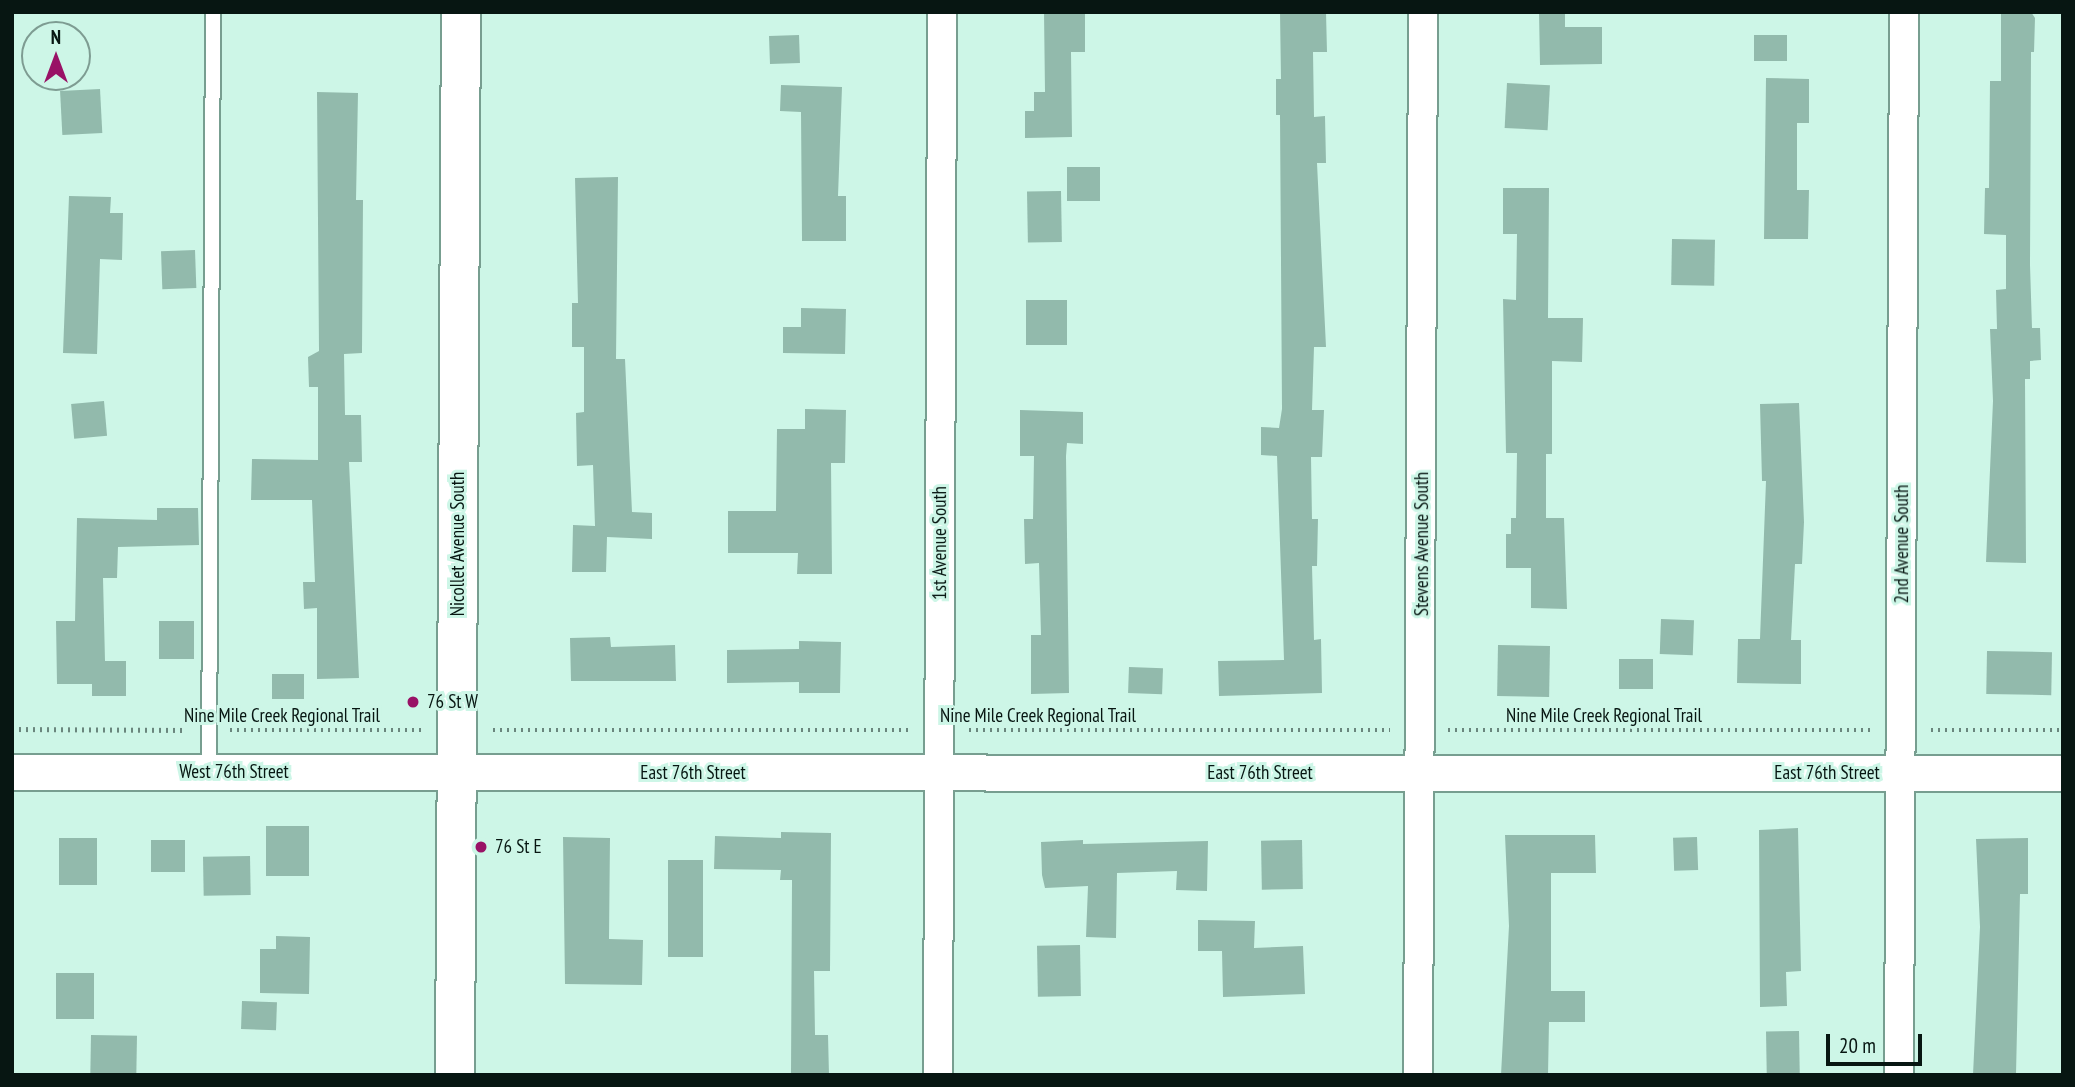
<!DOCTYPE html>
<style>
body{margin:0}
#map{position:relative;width:2075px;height:1087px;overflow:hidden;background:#cdf6e7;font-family:"PT Sans Narrow",sans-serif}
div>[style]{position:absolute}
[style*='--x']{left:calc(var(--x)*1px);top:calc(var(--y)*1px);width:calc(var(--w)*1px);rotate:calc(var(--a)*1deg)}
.building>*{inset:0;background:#92baac;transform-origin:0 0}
.path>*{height:4.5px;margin-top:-2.25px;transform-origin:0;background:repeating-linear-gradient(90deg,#6a867d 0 2px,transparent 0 7px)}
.roads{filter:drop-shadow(2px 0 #779e90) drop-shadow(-2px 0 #779e90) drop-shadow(0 2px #779e90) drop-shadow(0 -2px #779e90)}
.service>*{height:14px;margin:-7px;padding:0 7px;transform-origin:7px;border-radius:7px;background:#fff}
.minor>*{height:28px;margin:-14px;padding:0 14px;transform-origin:14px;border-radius:14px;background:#fff}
.tertiary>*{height:35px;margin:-17.5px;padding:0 17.5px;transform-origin:17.5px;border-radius:17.5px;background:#fff}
.secondary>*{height:38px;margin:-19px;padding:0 19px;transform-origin:19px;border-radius:19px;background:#fff}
.dots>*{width:19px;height:19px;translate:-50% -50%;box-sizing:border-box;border:4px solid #cdf6e7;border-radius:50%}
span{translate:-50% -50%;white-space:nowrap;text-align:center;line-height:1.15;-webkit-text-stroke:6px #cdf6e7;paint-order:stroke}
.street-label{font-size:19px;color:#071612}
.poi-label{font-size:19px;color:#071612}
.left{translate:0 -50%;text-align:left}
.frame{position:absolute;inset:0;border:14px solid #071612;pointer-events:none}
.north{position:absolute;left:21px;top:21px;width:70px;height:70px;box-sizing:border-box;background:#cdf6e7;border:2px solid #7e9c92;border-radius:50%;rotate:0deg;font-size:19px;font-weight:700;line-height:28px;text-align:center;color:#071612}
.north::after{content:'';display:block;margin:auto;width:24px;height:32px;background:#991266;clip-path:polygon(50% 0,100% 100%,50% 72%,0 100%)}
.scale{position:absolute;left:1826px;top:1034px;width:96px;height:32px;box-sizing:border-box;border:4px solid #071612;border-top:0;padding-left:9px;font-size:21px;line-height:24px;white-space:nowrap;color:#071612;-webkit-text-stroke:5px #cdf6e7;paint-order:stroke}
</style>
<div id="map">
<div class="building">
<div style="clip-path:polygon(1044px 12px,1085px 14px,1085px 52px,1071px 52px,1072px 137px,1025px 138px,1025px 111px,1034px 111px,1034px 92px,1045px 92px)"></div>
<div style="clip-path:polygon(1280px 12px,1326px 12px,1327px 52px,1313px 52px,1314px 117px,1325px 116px,1326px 163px,1317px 163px,1326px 347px,1314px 347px,1312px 410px,1324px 410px,1322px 457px,1311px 457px,1312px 519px,1318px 519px,1317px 566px,1312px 566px,1314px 640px,1321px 639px,1322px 693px,1219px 696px,1218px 661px,1284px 660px,1277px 456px,1261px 455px,1261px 427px,1279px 428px,1282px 409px,1280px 115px,1276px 115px,1276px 79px,1281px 79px)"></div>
<div style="clip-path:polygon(1539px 12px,1565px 12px,1565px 27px,1602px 27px,1602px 64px,1540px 65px)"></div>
<div style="clip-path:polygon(2001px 12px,2031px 12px,2035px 18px,2034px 52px,2031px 52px,2030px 265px,2032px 328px,2040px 328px,2041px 360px,2030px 361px,2030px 379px,2025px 379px,2026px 563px,1986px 562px,1993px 401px,1990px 329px,1997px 329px,1996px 290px,2006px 289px,2006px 235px,1984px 234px,1985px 188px,1989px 188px,1990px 81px,2001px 81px)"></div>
<div style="left:799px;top:35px;width:28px;height:30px;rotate:88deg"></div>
<div style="left:1754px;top:35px;width:33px;height:26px"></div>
<div style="clip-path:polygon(1766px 78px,1809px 79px,1809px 123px,1797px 123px,1797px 190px,1809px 190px,1808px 239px,1764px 239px)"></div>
<div style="left:1507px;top:83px;width:43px;height:45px;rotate:3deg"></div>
<div style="clip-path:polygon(781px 85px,842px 87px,838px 196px,846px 196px,846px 241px,802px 241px,801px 112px,780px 111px)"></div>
<div style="left:100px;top:89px;width:44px;height:40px;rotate:87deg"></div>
<div style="clip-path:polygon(317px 92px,358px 93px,356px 200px,363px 200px,362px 353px,344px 354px,345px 415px,361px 415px,362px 462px,349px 462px,359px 678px,317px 679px,317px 608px,304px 609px,303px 582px,315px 582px,312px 500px,251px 500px,252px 459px,318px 460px,318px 387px,309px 387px,308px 357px,319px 351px)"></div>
<div style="left:1067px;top:167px;width:33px;height:34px"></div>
<div style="clip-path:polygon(618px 177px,616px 359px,625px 359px,632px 512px,652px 513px,652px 539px,607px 537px,606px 572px,572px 572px,573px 525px,595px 526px,593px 465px,577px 466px,576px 413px,584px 412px,584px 347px,572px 347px,572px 303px,578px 303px,575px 178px)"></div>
<div style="clip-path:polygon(1503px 188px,1549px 188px,1548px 318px,1583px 318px,1582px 362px,1552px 361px,1552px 454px,1546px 454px,1546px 518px,1564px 518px,1567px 609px,1531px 608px,1531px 568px,1506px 568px,1506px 534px,1511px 534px,1511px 518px,1516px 518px,1517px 453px,1506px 453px,1503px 299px,1516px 300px,1517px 234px,1503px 234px)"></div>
<div style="left:1061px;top:191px;width:51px;height:34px;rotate:89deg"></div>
<div style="clip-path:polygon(69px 196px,111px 197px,110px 213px,123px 213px,122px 260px,100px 259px,97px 354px,63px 353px)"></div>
<div style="left:1672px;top:239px;width:43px;height:46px;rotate:1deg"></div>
<div style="left:195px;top:250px;width:38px;height:34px;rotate:88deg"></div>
<div style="left:1067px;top:300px;width:45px;height:41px;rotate:90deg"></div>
<div style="clip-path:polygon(801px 308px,846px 309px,845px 354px,783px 353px,783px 327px,801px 327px)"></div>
<div style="left:104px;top:401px;width:35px;height:33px;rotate:85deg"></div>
<div style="clip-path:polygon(1799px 403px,1804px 522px,1802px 564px,1795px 564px,1791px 640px,1801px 640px,1801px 684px,1737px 683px,1738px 639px,1760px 639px,1766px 481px,1762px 481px,1760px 404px)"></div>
<div style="clip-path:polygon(805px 409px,846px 410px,845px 463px,831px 463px,832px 574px,797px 574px,798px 553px,728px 553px,728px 511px,776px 511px,777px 429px,805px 429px)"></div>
<div style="clip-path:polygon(1020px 410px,1083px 412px,1083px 444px,1067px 443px,1066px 456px,1069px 693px,1031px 694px,1031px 635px,1041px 635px,1039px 563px,1025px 564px,1024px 519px,1033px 519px,1034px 456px,1020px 456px)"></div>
<div style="clip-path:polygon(157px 508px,198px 508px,199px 545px,118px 547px,117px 578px,103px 578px,105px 661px,126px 661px,126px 696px,92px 696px,92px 684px,57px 684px,56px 621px,75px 621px,77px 518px,157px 520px)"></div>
<div style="left:1661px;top:619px;width:33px;height:35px;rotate:2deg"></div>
<div style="left:159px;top:621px;width:35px;height:38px"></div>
<div style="clip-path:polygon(610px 637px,611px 647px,675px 645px,676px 681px,571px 681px,570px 638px)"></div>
<div style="clip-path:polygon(799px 641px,841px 642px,840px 693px,799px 693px,799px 682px,727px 683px,727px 650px,799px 649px)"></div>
<div style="left:1498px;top:645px;width:52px;height:51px;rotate:1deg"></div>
<div style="left:1987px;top:651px;width:65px;height:43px;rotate:1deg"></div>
<div style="left:1619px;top:659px;width:34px;height:30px"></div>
<div style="left:1129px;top:667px;width:34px;height:26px;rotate:2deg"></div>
<div style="left:304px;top:674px;width:25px;height:32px;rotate:90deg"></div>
<div style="left:266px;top:826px;width:43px;height:50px"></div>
<div style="clip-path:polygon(1798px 828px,1801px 971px,1786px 972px,1787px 1006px,1760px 1007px,1759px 830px)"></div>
<div style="clip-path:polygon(781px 832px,831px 833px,830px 971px,814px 971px,815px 1035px,828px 1035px,829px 1075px,791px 1075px,792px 880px,780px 880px,781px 870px,714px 869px,715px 836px,781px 838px)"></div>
<div style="clip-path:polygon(1505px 835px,1595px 835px,1596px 873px,1551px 873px,1551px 991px,1585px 991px,1585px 1022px,1549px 1022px,1548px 1075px,1501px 1075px,1509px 926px)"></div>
<div style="clip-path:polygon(563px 837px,610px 838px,609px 939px,643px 940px,642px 985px,565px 984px)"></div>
<div style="left:1697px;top:837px;width:33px;height:24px;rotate:88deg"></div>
<div style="left:59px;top:838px;width:38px;height:47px"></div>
<div style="clip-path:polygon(2028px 838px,2028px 894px,2020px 894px,2016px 1075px,1973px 1075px,1980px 927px,1976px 839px)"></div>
<div style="left:151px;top:840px;width:34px;height:32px"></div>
<div style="clip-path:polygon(1083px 840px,1083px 844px,1208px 841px,1207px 891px,1176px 890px,1177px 871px,1117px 873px,1116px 938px,1086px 937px,1088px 886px,1045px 888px,1042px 875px,1041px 842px)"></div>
<div style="left:1302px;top:840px;width:49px;height:41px;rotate:89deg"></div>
<div style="left:250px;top:856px;width:39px;height:47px;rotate:89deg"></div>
<div style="left:668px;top:860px;width:35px;height:97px"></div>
<div style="clip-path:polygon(1198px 920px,1255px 921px,1254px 948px,1303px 946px,1305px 994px,1223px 997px,1222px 951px,1198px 951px)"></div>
<div style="clip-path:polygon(276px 936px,310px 937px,309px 994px,260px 993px,260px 949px,276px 949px)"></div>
<div style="left:1080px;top:945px;width:51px;height:43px;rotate:89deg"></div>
<div style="left:56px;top:973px;width:38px;height:46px"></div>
<div style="left:242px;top:1001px;width:35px;height:28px;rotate:2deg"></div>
<div style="left:1799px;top:1031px;width:44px;height:33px;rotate:89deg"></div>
<div style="left:91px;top:1035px;width:46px;height:40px;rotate:1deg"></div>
</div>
<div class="path">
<div style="--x:12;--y:729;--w:174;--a:0.3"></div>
<div style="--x:230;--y:730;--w:194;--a:0"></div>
<div style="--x:493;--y:730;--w:418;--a:0"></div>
<div style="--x:969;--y:730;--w:421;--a:0"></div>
<div style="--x:1448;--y:730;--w:425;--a:0"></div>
<div style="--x:1931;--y:730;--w:132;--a:0"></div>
</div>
<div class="roads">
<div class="service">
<div style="--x:209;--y:771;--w:759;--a:-89.7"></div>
</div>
<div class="minor">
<div style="--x:938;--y:1075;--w:1063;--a:-89.78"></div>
<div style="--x:1418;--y:1075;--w:1063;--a:-89.73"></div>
<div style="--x:1899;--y:1075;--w:1063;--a:-89.73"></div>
</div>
<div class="tertiary">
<div style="--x:12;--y:772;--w:2051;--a:0.03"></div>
</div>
<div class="secondary">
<div style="--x:455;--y:1075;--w:1063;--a:-89.68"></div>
</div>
</div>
<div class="dots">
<div style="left:413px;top:702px;background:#991266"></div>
<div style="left:481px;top:847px;background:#991266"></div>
</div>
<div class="street-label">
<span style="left:940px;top:543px;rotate:-90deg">1st Avenue South</span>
<span style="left:458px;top:544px;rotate:-90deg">Nicollet Avenue South</span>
<span style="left:1422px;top:544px;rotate:-90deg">Stevens Avenue South</span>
<span style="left:1902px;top:544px;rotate:-90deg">2nd Avenue South</span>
<span style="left:282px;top:716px">Nine Mile Creek Regional Trail</span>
<span style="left:1038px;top:716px">Nine Mile Creek Regional Trail</span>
<span style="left:1604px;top:716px">Nine Mile Creek Regional Trail</span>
<span style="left:234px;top:772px">West 76th Street</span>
<span style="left:693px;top:773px">East 76th Street</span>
<span style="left:1260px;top:773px">East 76th Street</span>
<span style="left:1827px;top:773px">East 76th Street</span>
</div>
<div class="poi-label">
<span class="left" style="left:427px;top:702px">76 St W</span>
<span class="left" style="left:495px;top:847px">76 St E</span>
</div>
<div class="frame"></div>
<div class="north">N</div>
<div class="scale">20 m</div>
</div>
